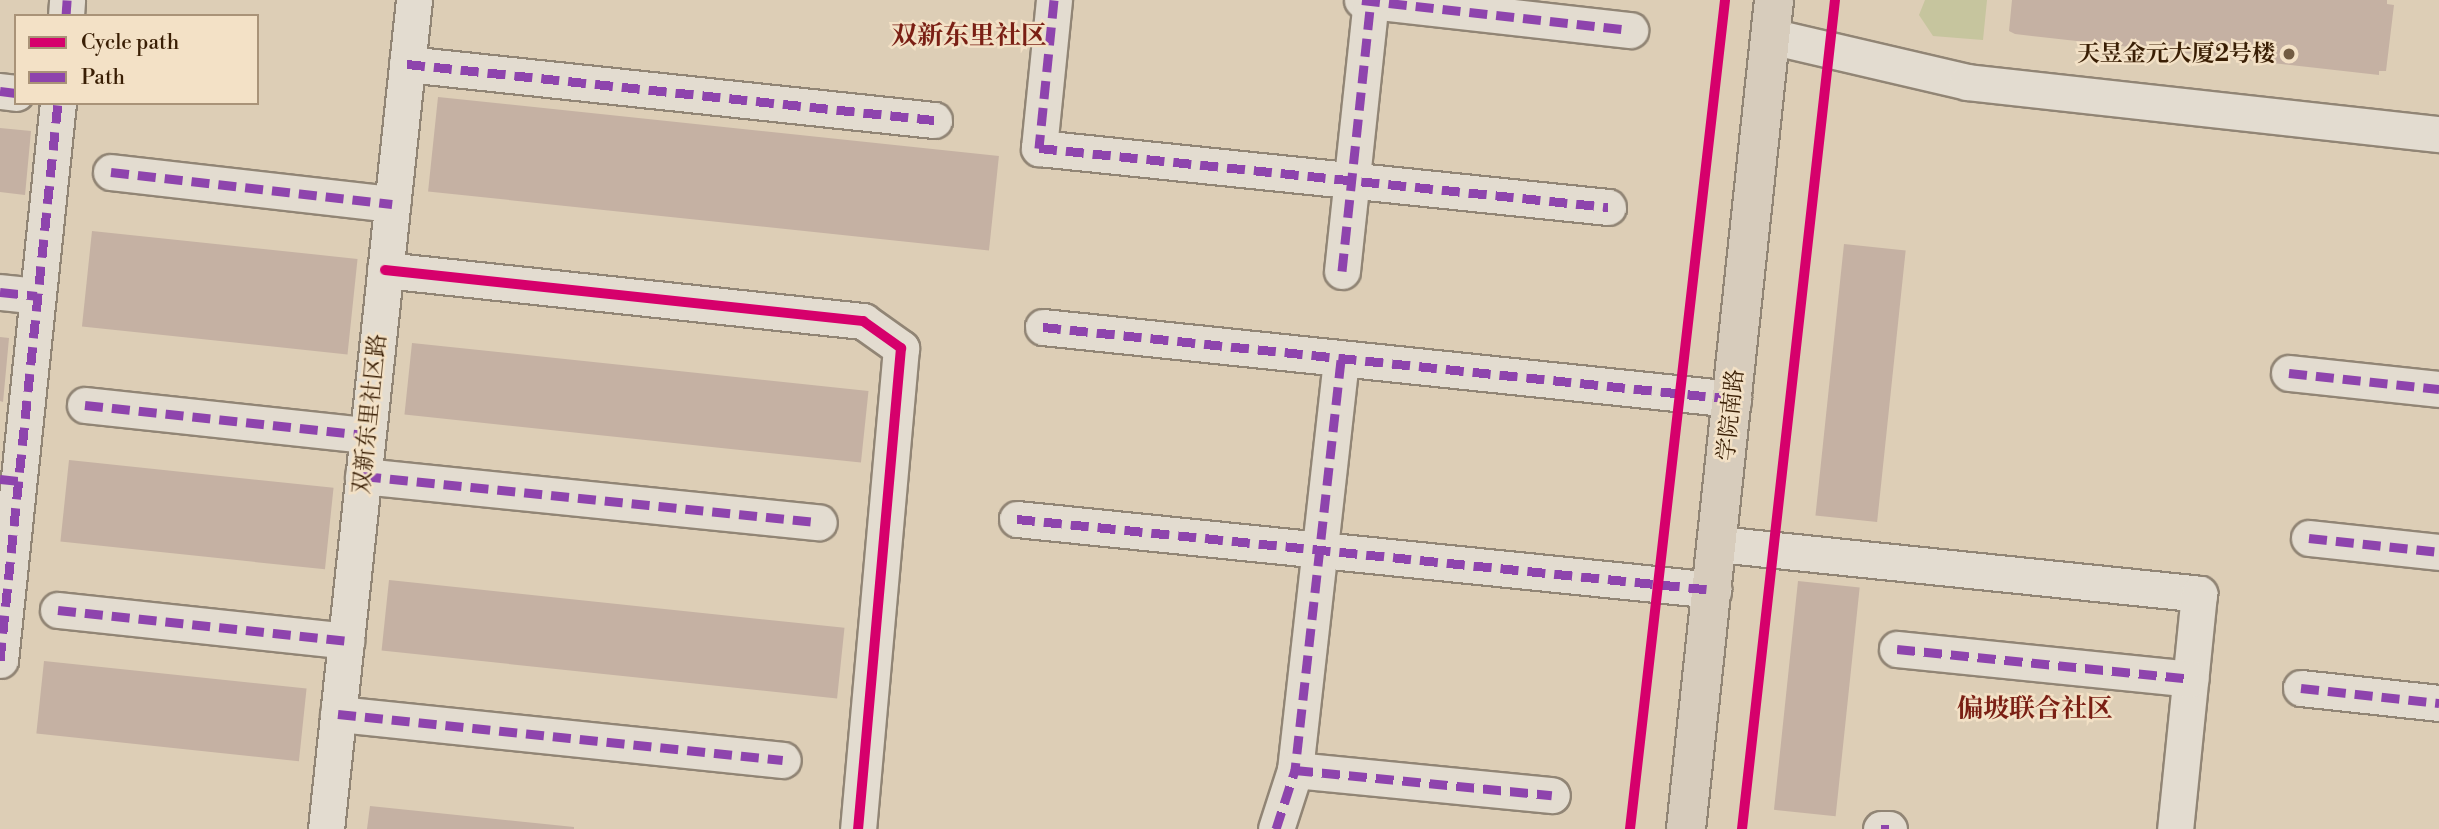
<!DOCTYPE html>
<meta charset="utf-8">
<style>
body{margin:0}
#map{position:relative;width:2439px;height:829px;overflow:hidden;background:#ddceb6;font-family:"Libre Bodoni","Noto Serif SC",serif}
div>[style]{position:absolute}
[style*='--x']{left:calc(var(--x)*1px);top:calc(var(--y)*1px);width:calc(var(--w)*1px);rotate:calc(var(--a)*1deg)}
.green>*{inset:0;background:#c6c59e}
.building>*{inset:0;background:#c5b1a3;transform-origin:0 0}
.roads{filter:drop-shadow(2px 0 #918575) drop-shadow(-2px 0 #918575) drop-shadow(0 2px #918575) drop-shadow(0 -2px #918575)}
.street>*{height:35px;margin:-17.5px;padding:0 17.5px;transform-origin:17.5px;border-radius:17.5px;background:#e3dcd0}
.primary>*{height:38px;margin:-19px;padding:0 19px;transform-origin:19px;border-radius:19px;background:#d7ccbc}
.quiet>*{height:9px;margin-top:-4.5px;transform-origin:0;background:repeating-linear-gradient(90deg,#8e44ad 0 18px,transparent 0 27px)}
.cycleway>*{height:10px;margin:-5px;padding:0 5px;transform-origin:5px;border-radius:5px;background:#d6006c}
.dots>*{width:19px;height:19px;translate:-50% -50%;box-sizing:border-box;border:4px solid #f3e1c6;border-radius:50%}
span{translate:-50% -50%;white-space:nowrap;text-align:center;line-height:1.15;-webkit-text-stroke:5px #f3e1c6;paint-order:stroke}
.poi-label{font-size:23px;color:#391e04;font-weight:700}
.right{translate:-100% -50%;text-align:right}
.street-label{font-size:23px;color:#391e04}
.quarter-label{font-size:26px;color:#7a1f14;font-weight:700}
.legend{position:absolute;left:14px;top:14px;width:245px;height:91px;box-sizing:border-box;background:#f3e1c6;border:2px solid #a99378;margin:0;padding:9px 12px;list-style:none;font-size:21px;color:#391e04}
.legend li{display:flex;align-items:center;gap:14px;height:35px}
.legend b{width:35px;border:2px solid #a99378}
</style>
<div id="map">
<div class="green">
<div style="clip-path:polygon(1925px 0,1987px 0,1983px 40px,1933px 36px,1919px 15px)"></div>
</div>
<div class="building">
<div style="clip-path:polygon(2012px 0,2387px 0,2387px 4px,2394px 5px,2386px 71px,2379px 71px,2379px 75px,2015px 34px,2009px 31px)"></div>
<div style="left:438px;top:97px;width:564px;height:95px;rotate:6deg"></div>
<div style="clip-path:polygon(0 128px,31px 131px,25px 195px,0 192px)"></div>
<div style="left:92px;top:231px;width:267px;height:96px;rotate:6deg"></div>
<div style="left:1844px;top:244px;width:62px;height:273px;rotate:6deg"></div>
<div style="clip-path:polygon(0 337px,9px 338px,3px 402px,0 401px)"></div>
<div style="left:412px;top:343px;width:459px;height:72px;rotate:6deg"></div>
<div style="left:69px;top:460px;width:266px;height:82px;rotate:6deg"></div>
<div style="left:389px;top:580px;width:458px;height:71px;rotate:6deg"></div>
<div style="left:1798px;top:581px;width:62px;height:230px;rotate:6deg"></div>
<div style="left:44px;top:661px;width:264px;height:73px;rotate:6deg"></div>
<div style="clip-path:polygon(370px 806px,574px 827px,574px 829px,367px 829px)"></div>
</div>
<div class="roads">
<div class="street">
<div style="--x:1054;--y:0;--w:149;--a:95.8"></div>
<div style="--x:1039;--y:148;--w:572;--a:5.92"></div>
<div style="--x:1362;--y:0;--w:270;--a:6.4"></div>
<div style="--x:66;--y:16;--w:16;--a:-86"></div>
<div style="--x:1770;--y:36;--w:202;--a:13.1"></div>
<div style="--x:1967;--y:82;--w:475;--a:6.3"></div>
<div style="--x:407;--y:64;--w:530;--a:6.07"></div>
<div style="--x:0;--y:91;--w:16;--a:7"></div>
<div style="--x:111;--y:172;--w:283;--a:6.5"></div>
<div style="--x:385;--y:270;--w:481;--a:6.1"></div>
<div style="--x:863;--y:321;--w:47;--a:35.4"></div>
<div style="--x:901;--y:348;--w:483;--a:95.1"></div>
<div style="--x:1342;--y:271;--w:273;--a:-83.9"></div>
<div style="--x:0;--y:292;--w:37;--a:6"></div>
<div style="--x:1043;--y:327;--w:694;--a:5.96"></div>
<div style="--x:1341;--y:360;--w:413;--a:96.4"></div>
<div style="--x:1295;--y:770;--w:258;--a:5.6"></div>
<div style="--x:2289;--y:373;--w:151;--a:6.1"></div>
<div style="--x:85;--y:405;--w:284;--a:6.1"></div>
<div style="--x:363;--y:476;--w:458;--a:5.8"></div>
<div style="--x:1017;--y:519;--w:700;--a:5.82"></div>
<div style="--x:2309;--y:538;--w:131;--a:6.1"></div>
<div style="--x:1718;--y:544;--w:484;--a:5.9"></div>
<div style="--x:2199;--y:594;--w:236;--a:95.8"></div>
<div style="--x:58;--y:610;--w:290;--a:6.1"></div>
<div style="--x:1897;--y:649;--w:295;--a:5.8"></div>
<div style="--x:0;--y:660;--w:560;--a:-84.06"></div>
<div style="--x:2301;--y:688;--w:139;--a:6.2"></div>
<div style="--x:338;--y:714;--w:447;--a:5.9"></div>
<div style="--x:326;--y:829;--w:834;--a:-83.94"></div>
<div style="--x:1276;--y:829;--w:62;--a:-72.1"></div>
<div style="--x:1881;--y:829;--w:8;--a:0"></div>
</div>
<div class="primary">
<div style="--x:1686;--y:829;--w:834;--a:-83.94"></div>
</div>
</div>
<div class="quiet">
<div style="--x:1054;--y:0;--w:149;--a:95.8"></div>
<div style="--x:1039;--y:148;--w:572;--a:5.92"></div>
<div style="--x:1362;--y:0;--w:270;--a:6.4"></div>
<div style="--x:66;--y:16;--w:16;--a:-86"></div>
<div style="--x:407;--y:64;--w:530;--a:6.07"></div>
<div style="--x:0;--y:91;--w:16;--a:7"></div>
<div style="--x:111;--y:172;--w:283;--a:6.5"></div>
<div style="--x:1342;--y:271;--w:273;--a:-83.9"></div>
<div style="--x:0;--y:292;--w:37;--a:6"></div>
<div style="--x:1043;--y:327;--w:694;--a:5.96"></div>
<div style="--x:1341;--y:360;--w:413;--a:96.4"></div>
<div style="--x:1295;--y:770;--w:258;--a:5.6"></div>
<div style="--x:2289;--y:373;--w:151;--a:6.1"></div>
<div style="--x:85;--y:405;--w:284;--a:6.1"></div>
<div style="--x:363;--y:476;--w:458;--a:5.8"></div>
<div style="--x:0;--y:479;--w:18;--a:6"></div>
<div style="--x:1017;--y:519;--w:700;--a:5.82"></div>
<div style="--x:2309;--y:538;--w:131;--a:6.1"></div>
<div style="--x:58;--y:610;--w:290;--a:6.1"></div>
<div style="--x:1897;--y:649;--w:295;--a:5.8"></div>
<div style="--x:0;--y:660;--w:560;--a:-84.06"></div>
<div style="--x:2301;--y:688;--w:139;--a:6.2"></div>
<div style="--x:338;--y:714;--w:447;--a:5.9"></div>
<div style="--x:1276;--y:829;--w:62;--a:-72.1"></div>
<div style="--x:1881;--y:829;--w:8;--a:0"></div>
</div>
<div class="cycleway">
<div style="--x:385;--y:270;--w:481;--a:6.1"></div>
<div style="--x:863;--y:321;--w:47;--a:35.4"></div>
<div style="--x:901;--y:348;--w:483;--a:95.1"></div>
<div style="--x:1630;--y:829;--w:834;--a:-83.46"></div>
<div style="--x:1742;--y:829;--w:834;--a:-83.6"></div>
</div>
<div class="dots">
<div style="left:2289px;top:54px;background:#725c42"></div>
</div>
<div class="poi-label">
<span class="right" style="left:2275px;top:54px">天昱金元大厦2号楼</span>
</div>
<div class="street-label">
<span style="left:370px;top:414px;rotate:-84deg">双新东里社区路</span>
<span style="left:1731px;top:415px;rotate:-84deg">学院南路</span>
</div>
<div class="quarter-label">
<span style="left:969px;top:37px">双新东里社区</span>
<span style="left:2035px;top:710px">偏坡联合社区</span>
</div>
<ul class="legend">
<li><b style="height:9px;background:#d6006c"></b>Cycle path</li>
<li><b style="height:9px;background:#8e44ad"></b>Path</li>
</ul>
</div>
